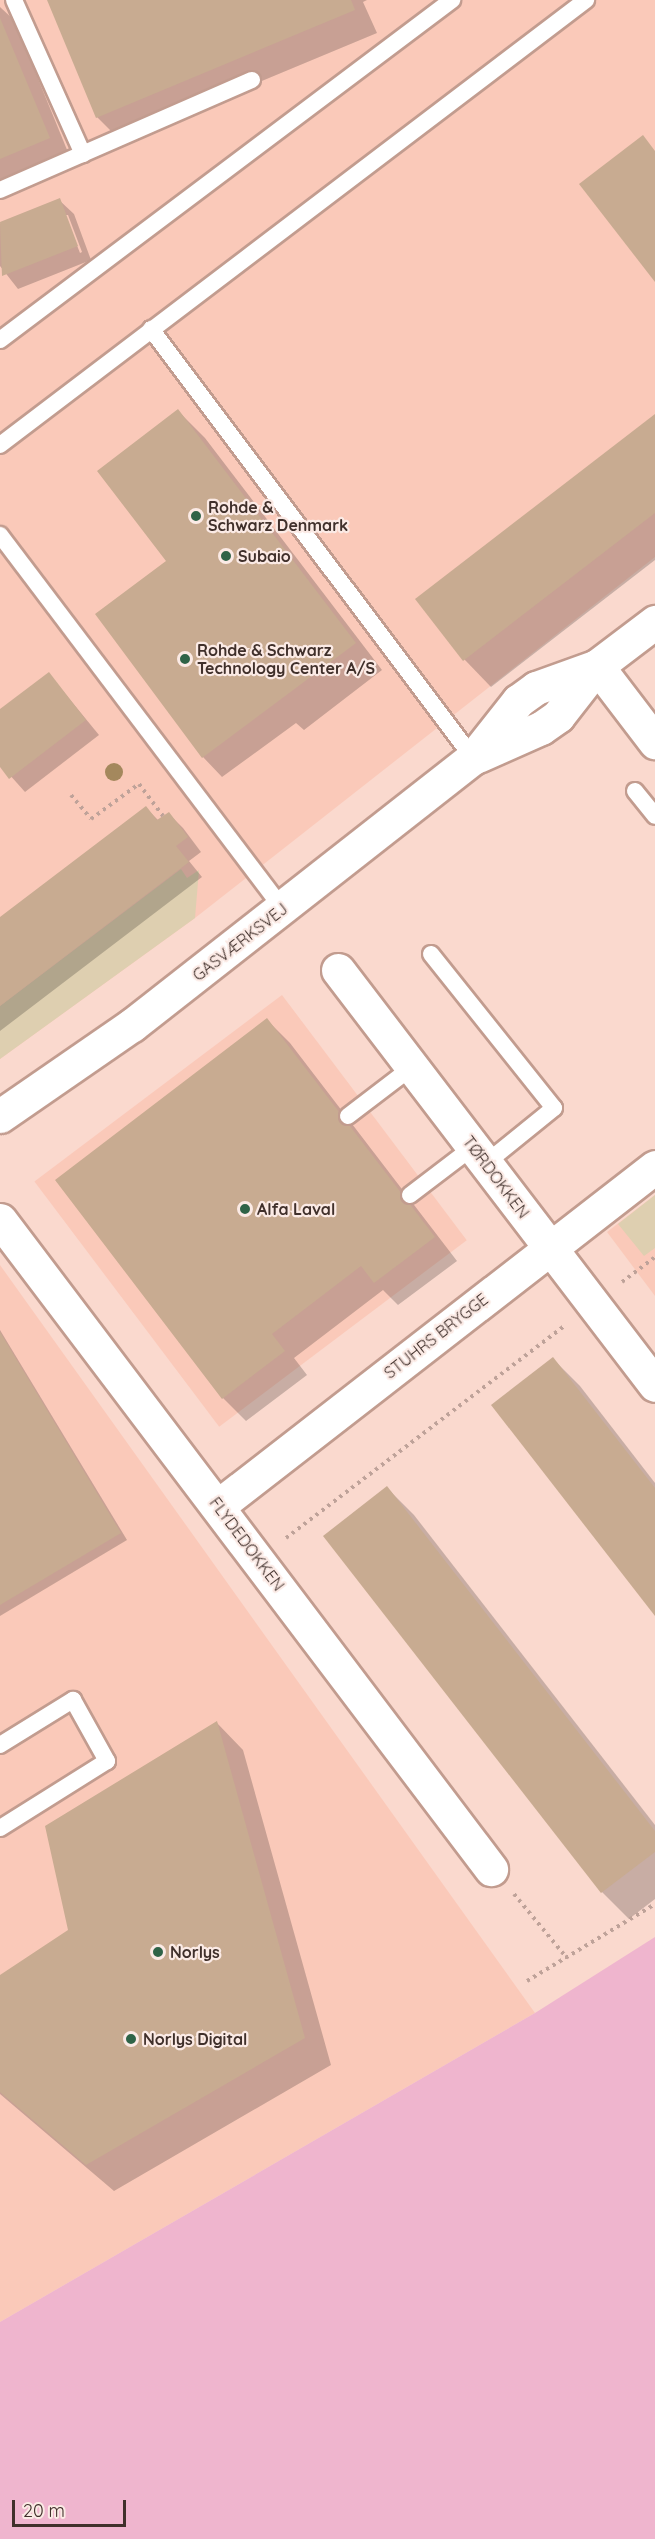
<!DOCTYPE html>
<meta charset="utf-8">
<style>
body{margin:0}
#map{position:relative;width:655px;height:2539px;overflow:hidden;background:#fad9ce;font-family:Quicksand,sans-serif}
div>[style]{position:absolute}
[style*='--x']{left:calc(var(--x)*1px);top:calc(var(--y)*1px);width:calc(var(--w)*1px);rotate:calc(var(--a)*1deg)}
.built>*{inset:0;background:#fac9b9;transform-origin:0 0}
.green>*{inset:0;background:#decfb0}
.water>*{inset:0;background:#efb5ce}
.shadow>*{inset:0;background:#0003}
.building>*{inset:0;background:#c8ab91}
.path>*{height:4px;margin-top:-2px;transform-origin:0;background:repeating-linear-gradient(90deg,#bea299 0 3px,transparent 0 7.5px)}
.roads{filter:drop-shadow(2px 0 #c29c8f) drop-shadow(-2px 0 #c29c8f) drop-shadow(0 2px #c29c8f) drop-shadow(0 -2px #c29c8f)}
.service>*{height:16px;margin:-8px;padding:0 8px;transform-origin:8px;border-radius:8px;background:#fff}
.minor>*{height:33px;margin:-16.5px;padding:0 16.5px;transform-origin:16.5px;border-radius:16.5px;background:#fff}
.tertiary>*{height:33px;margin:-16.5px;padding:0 16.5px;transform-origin:16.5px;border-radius:16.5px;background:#fff}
.trees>*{width:18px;height:18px;margin:-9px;border-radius:50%;background:#a4885d}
.dots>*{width:16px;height:16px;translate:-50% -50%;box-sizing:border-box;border:3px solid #fbeae5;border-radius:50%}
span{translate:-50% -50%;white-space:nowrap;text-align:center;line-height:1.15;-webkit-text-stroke:4.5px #fbeae5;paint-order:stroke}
.poi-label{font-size:16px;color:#40302b;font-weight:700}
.left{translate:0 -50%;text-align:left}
.street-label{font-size:16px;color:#40302b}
.scale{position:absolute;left:12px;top:2500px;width:114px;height:27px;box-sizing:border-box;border:3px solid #40302b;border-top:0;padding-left:8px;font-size:18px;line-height:21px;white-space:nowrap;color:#40302b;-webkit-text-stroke:4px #fbeae5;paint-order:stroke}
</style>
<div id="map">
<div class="built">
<div style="clip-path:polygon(0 0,655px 0,655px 557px,195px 918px,0 1059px)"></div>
<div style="left:282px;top:995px;width:307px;height:310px;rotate:53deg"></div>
<div style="clip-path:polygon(655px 1195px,655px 1296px,607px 1232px)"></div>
<div style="clip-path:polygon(0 1265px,535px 2013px,0 2322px)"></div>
</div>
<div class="green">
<div style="clip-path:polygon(181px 869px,187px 878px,199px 870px,195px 918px,0 1059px,0 1006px)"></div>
<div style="clip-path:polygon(655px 1195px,655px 1248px,644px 1256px,618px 1224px)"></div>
</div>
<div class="water">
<div style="clip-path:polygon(655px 1937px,655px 2539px,0 2539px,0 2322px,535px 2013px)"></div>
</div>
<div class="shadow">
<div style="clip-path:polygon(48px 0,367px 0,363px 2px,377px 33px,120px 140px,97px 117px)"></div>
<div style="clip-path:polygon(0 7px,14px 20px,72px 162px,0 192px)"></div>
<div style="clip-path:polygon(evenodd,59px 200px,74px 214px,91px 260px,18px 289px,0 266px,0 224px,59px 200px,65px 215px,68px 215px,82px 252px,80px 253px,65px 215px)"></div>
<div style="clip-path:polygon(178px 411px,205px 438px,382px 670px,304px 730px,296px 723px,222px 777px,203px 757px,168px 562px)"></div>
<div style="clip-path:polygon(655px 416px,655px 560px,491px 687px,465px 660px,417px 600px)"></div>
<div style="clip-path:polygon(49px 674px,99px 735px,25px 792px,0 764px,0 711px)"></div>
<div style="clip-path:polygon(146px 808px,159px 821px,169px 814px,183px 828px,201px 852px,189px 861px,202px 877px,0 1031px,0 919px)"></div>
<div style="clip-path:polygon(267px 1020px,290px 1043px,457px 1261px,398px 1305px,383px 1290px,294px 1358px,307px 1375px,246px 1421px,223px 1398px)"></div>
<div style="clip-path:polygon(0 1330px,127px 1540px,0 1616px)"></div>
<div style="clip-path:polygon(553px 1359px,580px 1386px,655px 1483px,655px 1614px)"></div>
<div style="clip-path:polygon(387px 1488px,414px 1515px,655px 1825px,655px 1899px,629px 1919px,602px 1892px,325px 1536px)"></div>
<div style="clip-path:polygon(217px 1723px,243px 1750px,331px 2065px,114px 2191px,0 2094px,0 1977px,70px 1931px)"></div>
</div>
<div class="building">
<div style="clip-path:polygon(47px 0,351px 0,355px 10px,96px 118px)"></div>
<div style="clip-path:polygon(0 18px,50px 138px,0 159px)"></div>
<div style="clip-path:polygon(643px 135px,655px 151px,655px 282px,579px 184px)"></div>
<div style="clip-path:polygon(60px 198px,78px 246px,2px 276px,0 222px)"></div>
<div style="clip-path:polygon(178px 409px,356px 643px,202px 758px,95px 614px,166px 561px,97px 471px)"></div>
<div style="clip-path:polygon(655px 414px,655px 513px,463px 661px,415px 599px)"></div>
<div style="clip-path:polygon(49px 672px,86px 720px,9px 779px,0 767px,0 709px)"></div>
<div style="clip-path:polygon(146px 806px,157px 820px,169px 812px,188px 837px,176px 846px,189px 862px,0 1006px,0 917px)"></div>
<div style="clip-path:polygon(267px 1018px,435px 1237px,374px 1283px,361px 1266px,272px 1334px,285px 1351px,222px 1399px,55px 1180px)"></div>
<div style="clip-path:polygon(0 1332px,121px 1533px,0 1605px)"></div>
<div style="clip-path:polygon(553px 1357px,655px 1488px,655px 1616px,491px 1405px)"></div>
<div style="clip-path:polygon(387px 1486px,655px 1831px,655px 1852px,601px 1893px,323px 1536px)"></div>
<div style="clip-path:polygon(217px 1721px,305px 2038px,86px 2165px,0 2092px,0 1975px,68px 1930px,45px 1826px)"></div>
</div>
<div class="path">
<div style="--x:71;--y:795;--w:31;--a:50"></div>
<div style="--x:91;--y:819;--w:59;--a:-36.1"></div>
<div style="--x:139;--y:784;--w:40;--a:53"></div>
<div style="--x:622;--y:1282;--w:41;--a:-37.1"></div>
<div style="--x:286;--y:1538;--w:350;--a:-37.3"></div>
<div style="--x:514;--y:1894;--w:83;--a:50.4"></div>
<div style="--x:527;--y:1981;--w:149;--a:-31"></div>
</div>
<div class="roads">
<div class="service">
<div style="--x:14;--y:0;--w:169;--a:65.9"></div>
<div style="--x:0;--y:190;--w:275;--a:-23.6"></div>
<div style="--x:151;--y:329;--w:536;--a:53.11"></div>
<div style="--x:0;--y:340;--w:566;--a:-36.95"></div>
<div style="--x:0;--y:445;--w:736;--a:-37.21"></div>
<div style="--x:0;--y:535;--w:469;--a:52.9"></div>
<div style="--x:635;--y:791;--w:32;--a:51"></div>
<div style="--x:431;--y:954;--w:197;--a:51.4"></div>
<div style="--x:554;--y:1108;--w:87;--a:141"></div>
<div style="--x:348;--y:1116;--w:81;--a:-37.4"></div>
<div style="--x:410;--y:1195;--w:79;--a:-37.3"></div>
<div style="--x:0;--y:1745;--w:86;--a:-31.7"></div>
<div style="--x:73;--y:1700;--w:70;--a:60.9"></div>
<div style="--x:107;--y:1761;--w:126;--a:147.9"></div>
</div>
<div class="minor">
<div style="--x:597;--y:666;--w:96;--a:52.7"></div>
<div style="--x:338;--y:970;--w:522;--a:52.63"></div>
<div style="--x:0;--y:1220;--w:814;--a:52.89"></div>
<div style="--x:218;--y:1506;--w:553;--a:-37.8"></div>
</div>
<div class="tertiary">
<div style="--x:478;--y:756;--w:69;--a:-24"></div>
<div style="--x:541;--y:728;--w:21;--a:-35"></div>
<div style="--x:558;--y:716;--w:63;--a:-52"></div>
<div style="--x:597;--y:666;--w:73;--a:-37.2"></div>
<div style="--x:0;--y:1116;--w:160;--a:-34.6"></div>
<div style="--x:132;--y:1025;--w:433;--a:-38.1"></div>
<div style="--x:473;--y:758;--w:73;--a:-51.7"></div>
<div style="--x:518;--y:701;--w:22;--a:-36"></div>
<div style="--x:536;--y:688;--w:65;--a:-19.8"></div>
</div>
</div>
<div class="trees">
<div style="left:114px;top:772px"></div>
</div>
<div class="dots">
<div style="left:196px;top:516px;background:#2f6347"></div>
<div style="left:226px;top:556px;background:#2f6347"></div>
<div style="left:185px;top:659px;background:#2f6347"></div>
<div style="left:245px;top:1209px;background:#2f6347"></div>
<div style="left:158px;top:1952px;background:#2f6347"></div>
<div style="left:131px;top:2039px;background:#2f6347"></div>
</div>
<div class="poi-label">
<span class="left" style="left:208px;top:516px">Rohde &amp;<br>Schwarz Denmark</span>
<span class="left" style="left:238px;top:556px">Subaio</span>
<span class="left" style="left:197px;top:659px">Rohde &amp; Schwarz<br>Technology Center A/S</span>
<span class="left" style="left:257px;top:1209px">Alfa Laval</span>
<span class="left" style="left:170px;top:1952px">Norlys</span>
<span class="left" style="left:143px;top:2039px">Norlys Digital</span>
</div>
<div class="street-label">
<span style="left:240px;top:942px;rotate:-38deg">GASVÆRKSVEJ</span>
<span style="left:496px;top:1177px;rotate:53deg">TØRDOKKEN</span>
<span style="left:436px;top:1336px;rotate:-38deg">STUHRS BRYGGE</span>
<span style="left:247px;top:1544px;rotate:53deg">FLYDEDOKKEN</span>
</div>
<div class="scale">20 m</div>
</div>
